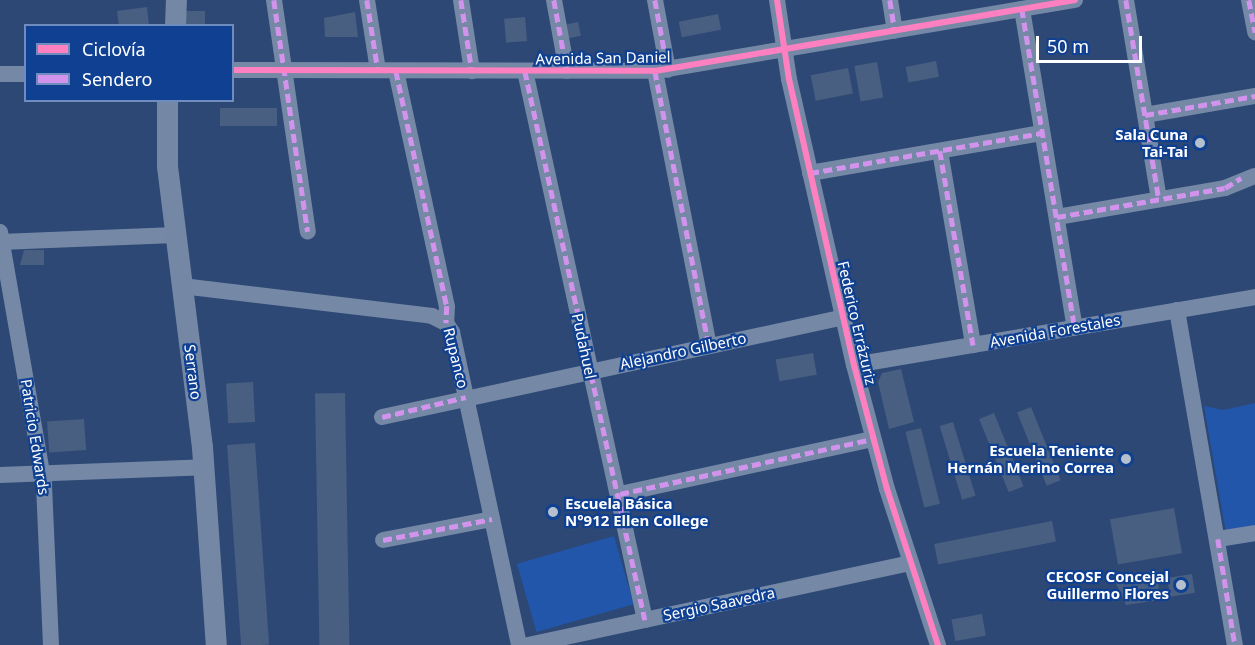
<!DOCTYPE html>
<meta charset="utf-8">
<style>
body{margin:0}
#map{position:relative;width:1255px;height:645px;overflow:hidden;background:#2d4874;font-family:"Noto Sans",sans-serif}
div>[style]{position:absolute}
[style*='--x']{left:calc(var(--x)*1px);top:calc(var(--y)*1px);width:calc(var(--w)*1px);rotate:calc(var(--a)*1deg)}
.green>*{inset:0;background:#2256aa;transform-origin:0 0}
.building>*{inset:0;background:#485f82;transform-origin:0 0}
.minor>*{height:16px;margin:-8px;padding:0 8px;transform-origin:8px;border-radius:8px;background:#7589a7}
.major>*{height:21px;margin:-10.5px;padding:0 10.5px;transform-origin:10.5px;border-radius:10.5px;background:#7488a6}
.quiet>*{height:4.5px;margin-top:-2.25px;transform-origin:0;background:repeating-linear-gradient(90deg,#d193ec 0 9px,transparent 0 13.5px)}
.cycleway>*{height:6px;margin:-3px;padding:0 3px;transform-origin:3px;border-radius:3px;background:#ff80c0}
.dots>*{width:16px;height:16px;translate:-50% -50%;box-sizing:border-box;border:3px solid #0f4092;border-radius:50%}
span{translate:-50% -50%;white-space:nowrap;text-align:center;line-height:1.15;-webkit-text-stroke:4.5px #0f4092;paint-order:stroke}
.street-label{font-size:15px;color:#fff}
.poi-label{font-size:15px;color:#fff;font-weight:700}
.right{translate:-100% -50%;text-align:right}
.left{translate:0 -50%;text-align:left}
.legend{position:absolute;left:24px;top:24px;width:210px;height:78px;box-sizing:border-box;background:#0f4092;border:2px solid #6f8cbe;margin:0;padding:8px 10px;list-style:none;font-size:18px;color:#fff}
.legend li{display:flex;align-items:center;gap:12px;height:30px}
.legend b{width:30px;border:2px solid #6f8cbe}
.scale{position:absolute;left:1036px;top:36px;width:106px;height:27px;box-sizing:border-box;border:3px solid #fff;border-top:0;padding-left:8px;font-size:18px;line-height:21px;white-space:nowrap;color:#fff;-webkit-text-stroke:4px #0f4092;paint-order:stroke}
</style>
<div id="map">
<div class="green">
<div style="clip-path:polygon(1255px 403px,1255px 528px,1226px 533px,1204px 406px,1223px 410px)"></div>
<div style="left:614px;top:536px;width:71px;height:101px;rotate:74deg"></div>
</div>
<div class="building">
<div style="clip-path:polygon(147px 7px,149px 26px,119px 26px,117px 11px)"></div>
<div style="left:184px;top:11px;width:21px;height:15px"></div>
<div style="clip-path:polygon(355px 12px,358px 37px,325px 37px,324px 18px)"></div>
<div style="left:718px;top:14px;width:16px;height:40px;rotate:79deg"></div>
<div style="left:525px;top:17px;width:24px;height:21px;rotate:85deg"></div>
<div style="left:578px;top:22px;width:14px;height:15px;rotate:78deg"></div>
<div style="left:936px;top:61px;width:16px;height:31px;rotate:79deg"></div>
<div style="left:877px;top:62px;width:36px;height:23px;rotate:80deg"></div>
<div style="left:848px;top:68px;width:26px;height:38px;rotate:79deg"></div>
<div style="left:277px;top:108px;width:18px;height:57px;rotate:90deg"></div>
<div style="clip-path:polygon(24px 250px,44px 250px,44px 265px,20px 265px)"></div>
<div style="left:813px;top:353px;width:22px;height:38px;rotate:80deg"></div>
<div style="clip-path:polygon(901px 369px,914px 422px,889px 429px,878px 382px,882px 373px)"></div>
<div style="left:253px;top:382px;width:40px;height:27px;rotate:87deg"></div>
<div style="left:345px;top:393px;width:252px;height:30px;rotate:89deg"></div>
<div style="left:1031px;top:407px;width:79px;height:15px;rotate:68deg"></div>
<div style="left:994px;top:413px;width:79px;height:16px;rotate:68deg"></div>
<div style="left:84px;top:419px;width:31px;height:37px;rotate:86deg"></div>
<div style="left:953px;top:422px;width:77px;height:14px;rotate:73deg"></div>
<div style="left:921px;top:428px;width:78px;height:16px;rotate:76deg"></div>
<div style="left:255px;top:443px;width:202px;height:28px;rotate:86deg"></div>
<div style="left:1174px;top:508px;width:46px;height:65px;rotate:80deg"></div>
<div style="left:1052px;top:521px;width:21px;height:120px;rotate:79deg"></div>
<div style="clip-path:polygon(1157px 571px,1160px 600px,1126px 605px,1113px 577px)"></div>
<div style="left:1192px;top:574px;width:19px;height:25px;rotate:81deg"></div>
<div style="left:982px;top:614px;width:22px;height:31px;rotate:80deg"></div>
</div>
<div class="minor">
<div style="--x:274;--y:0;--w:234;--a:81.7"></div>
<div style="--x:367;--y:0;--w:71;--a:81.1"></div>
<div style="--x:461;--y:0;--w:72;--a:81.2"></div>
<div style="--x:554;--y:0;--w:72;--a:79.6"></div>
<div style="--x:655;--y:0;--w:71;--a:79.5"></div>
<div style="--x:777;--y:0;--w:80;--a:81.4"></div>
<div style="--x:789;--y:79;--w:293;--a:77.2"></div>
<div style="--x:854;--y:365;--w:128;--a:75.1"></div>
<div style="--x:887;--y:489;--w:164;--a:71.9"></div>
<div style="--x:890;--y:0;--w:31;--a:81"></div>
<div style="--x:1126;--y:0;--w:202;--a:80.6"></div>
<div style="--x:1249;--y:0;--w:33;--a:79"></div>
<div style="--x:1022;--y:9;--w:323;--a:80.6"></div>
<div style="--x:232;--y:70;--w:423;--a:0.1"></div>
<div style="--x:655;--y:71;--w:426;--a:-9.6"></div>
<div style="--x:396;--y:71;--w:240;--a:77.8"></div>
<div style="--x:447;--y:306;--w:17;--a:93"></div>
<div style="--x:525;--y:71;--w:562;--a:77.67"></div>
<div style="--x:655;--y:71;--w:280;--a:78.9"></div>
<div style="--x:0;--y:74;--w:26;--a:0"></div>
<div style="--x:1145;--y:115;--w:112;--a:-9.8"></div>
<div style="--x:940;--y:151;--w:197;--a:80.3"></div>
<div style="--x:810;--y:173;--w:235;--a:-9.8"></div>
<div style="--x:1057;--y:217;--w:170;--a:-9.8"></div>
<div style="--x:1225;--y:188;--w:32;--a:-22"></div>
<div style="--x:0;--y:232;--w:257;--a:80.1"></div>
<div style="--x:44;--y:485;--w:160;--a:87.5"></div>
<div style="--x:0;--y:242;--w:175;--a:-2.3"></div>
<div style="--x:182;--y:286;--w:252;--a:6.8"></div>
<div style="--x:432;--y:316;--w:16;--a:27"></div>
<div style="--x:446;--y:323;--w:11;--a:56"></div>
<div style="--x:452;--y:332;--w:320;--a:77.9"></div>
<div style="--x:1177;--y:310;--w:340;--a:80.2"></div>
<div style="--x:854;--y:365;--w:407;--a:-9.6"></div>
<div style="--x:382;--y:417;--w:472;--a:-12.2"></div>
<div style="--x:0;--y:475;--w:204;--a:-2.2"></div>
<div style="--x:620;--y:494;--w:259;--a:-12.3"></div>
<div style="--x:1218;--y:539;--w:37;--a:-9"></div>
<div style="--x:383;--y:540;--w:111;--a:-10.9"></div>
<div style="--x:528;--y:645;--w:391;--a:-12.1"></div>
</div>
<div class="major">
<div style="--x:175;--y:26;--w:26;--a:-88"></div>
<div style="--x:167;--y:100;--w:66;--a:90"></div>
<div style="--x:167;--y:166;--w:283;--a:82.9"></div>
<div style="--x:202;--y:447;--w:198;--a:86"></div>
</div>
<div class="quiet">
<div style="--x:274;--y:0;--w:234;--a:81.7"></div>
<div style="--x:367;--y:0;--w:71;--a:81.1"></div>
<div style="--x:461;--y:0;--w:72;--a:81.2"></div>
<div style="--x:554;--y:0;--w:72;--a:79.6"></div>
<div style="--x:655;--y:0;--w:71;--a:79.5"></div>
<div style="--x:890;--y:0;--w:31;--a:81"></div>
<div style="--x:1126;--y:0;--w:202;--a:80.6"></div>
<div style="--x:1249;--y:0;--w:33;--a:79"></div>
<div style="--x:1022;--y:9;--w:323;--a:80.6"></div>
<div style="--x:396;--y:71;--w:240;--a:77.8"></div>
<div style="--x:447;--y:306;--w:17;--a:93"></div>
<div style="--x:525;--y:71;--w:562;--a:77.67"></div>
<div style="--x:655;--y:71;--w:280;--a:78.9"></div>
<div style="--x:1145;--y:115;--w:112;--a:-9.8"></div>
<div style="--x:940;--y:151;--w:197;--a:80.3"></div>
<div style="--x:810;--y:173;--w:235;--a:-9.8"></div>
<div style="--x:1057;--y:217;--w:170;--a:-9.8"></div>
<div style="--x:1225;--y:188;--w:19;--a:-32"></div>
<div style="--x:382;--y:417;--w:86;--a:-13.4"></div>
<div style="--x:620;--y:494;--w:259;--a:-12.3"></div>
<div style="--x:1218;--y:539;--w:107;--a:80.9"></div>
<div style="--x:383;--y:540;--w:111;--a:-10.9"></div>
</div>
<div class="cycleway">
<div style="--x:777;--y:0;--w:80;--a:81.4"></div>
<div style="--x:789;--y:79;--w:293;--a:77.2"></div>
<div style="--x:854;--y:365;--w:128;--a:75.1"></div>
<div style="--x:887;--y:489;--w:164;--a:71.9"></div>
<div style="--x:232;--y:70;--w:423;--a:0.1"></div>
<div style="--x:655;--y:71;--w:426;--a:-9.6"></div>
</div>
<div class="dots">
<div style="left:1200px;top:143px;background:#b6bfce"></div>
<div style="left:1126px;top:459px;background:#b6bfce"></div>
<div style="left:553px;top:512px;background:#b6bfce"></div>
<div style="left:1181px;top:585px;background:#b6bfce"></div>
</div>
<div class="street-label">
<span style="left:603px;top:58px;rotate:-1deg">Avenida San Daniel</span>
<span style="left:857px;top:323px;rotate:77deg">Federico Errázuriz</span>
<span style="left:1055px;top:331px;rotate:-10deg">Avenida Forestales</span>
<span style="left:584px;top:346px;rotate:78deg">Pudahuel</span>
<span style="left:683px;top:351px;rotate:-12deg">Alejandro Gilberto</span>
<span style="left:456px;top:358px;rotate:76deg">Rupanco</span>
<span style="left:193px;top:372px;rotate:83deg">Serrano</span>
<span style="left:35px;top:437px;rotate:81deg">Patricio Edwards</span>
<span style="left:719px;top:604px;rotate:-12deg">Sergio Saavedra</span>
</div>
<div class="poi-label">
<span class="right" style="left:1188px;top:143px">Sala Cuna<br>Tai-Tai</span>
<span class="right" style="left:1114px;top:459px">Escuela Teniente<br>Hernán Merino Correa</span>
<span class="left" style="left:565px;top:512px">Escuela Básica<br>N°912 Ellen College</span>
<span class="right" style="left:1169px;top:585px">CECOSF Concejal<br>Guillermo Flores</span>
</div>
<ul class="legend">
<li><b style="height:8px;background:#ff80c0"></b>Ciclovía</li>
<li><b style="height:8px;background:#d193ec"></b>Sendero</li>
</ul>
<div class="scale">50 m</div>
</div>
